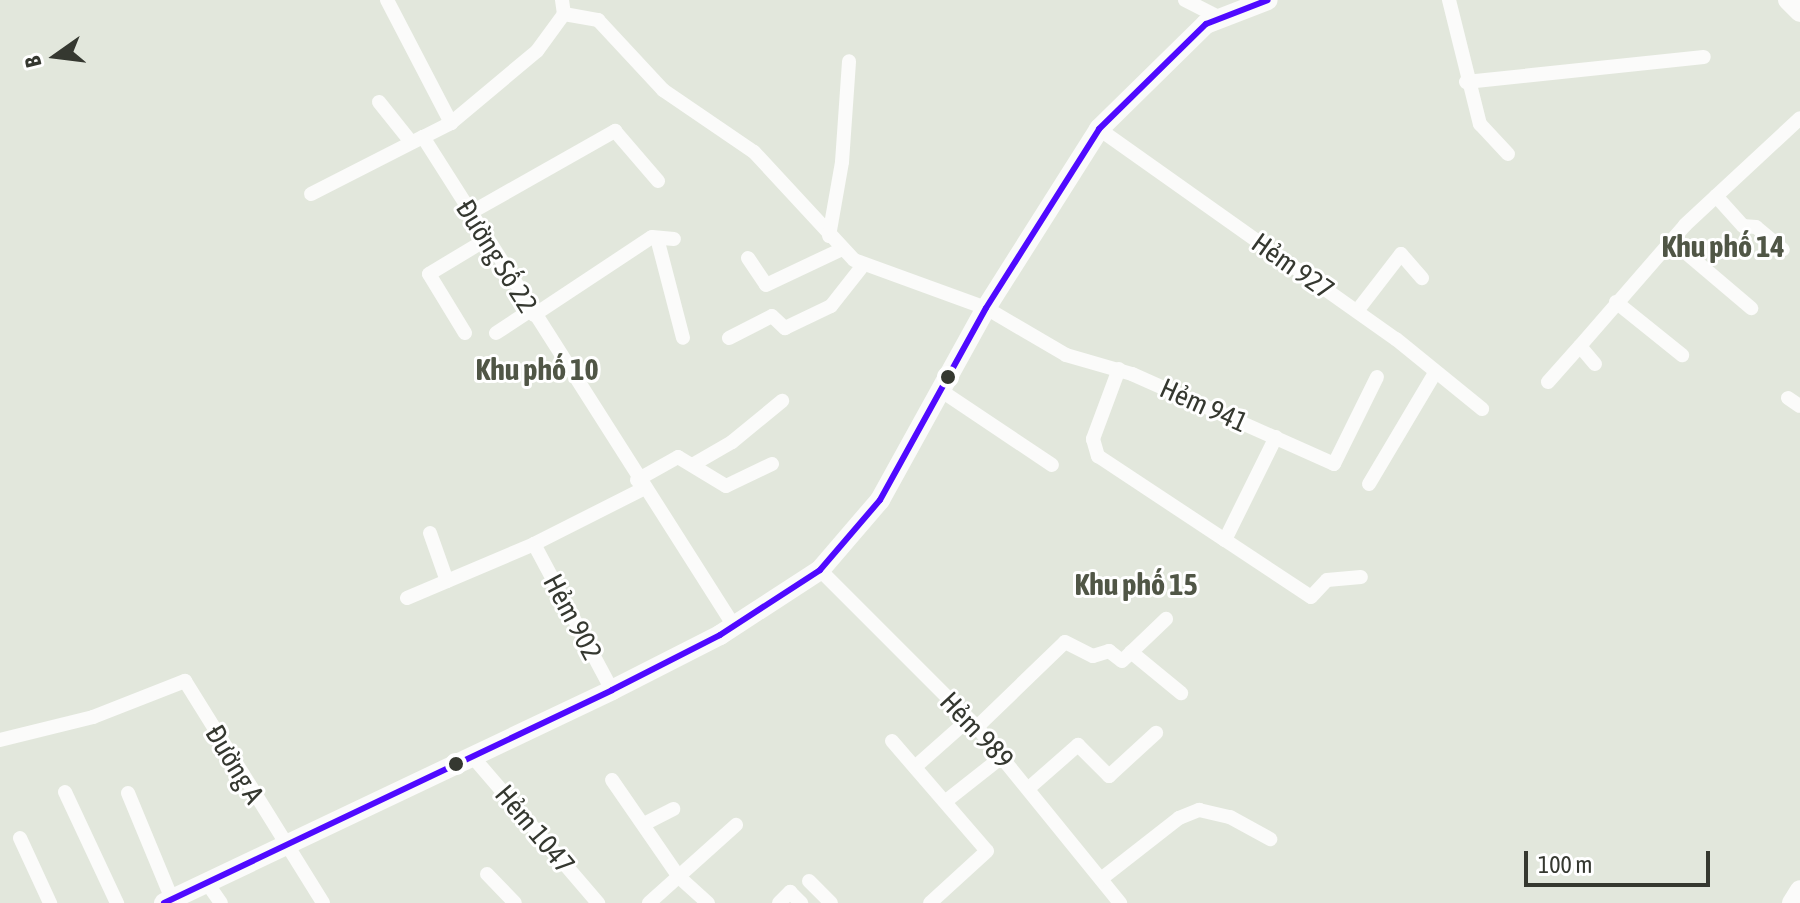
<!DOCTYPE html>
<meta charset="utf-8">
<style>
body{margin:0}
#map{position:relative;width:1800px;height:903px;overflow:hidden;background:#e2e7dc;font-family:"Asap Condensed",sans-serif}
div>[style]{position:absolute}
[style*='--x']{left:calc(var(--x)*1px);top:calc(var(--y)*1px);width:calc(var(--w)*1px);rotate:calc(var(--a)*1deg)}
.street>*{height:14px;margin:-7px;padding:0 7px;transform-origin:7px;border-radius:7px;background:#fbfbfa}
.secondary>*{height:20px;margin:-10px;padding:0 10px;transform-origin:10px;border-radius:10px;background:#fbfbfa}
.bus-1>*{height:6px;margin:-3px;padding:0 3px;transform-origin:3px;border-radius:3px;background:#4f0aff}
.dots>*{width:22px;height:22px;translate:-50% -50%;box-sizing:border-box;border:4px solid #fff;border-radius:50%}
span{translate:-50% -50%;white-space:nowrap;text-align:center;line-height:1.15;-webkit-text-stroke:6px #fff;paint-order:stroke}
.street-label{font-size:28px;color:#353830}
.neighbourhood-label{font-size:30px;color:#505646;font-weight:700}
.north{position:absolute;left:16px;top:16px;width:80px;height:80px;-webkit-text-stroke:6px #fff;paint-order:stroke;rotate:256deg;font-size:22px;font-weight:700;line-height:32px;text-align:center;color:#353830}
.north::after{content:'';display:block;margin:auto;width:28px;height:36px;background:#353830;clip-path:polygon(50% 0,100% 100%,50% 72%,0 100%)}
.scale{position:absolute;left:1524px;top:851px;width:186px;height:36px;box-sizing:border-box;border:4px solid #353830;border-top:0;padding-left:10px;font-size:24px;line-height:28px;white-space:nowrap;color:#353830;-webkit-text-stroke:6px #fff;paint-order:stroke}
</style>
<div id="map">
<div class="street">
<div style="--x:387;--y:0;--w:139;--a:62.5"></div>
<div style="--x:562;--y:0;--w:14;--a:82"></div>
<div style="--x:564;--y:14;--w:46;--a:126.1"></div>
<div style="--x:537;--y:51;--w:112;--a:140.1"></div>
<div style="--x:451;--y:123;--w:31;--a:153"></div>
<div style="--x:423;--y:137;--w:580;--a:57.54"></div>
<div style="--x:1185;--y:0;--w:39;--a:27"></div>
<div style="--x:1449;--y:0;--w:128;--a:76"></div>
<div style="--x:1480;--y:124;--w:41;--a:47"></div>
<div style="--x:564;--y:14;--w:35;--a:10"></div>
<div style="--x:598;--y:20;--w:96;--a:47.1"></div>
<div style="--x:663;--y:90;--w:110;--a:34.3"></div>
<div style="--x:754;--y:152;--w:147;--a:47.2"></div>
<div style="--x:854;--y:260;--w:140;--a:20"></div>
<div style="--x:986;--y:308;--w:93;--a:30.4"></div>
<div style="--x:1066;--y:355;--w:69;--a:16.1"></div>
<div style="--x:1132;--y:374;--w:221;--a:24"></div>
<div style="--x:1334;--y:464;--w:97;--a:-63.7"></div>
<div style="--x:1466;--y:82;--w:239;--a:-6"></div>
<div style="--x:379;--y:102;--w:51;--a:51.3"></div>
<div style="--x:1099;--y:129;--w:364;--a:35.3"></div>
<div style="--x:1396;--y:339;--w:111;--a:39.1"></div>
<div style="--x:311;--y:194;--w:126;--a:-27"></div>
<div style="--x:1716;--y:196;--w:40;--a:48"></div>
<div style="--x:1743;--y:226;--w:13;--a:4"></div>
<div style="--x:1756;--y:227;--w:35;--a:40"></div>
<div style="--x:470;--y:213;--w:167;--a:-29.5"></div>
<div style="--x:615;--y:131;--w:66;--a:49.3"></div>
<div style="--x:829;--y:236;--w:75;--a:-80"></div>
<div style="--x:842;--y:162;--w:101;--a:-86"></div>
<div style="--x:657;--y:238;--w:103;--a:75.4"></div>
<div style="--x:1672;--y:241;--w:104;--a:40.3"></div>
<div style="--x:748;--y:258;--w:32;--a:56"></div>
<div style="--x:766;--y:285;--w:82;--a:-25.3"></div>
<div style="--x:1616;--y:302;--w:85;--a:38.8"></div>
<div style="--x:1357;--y:311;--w:72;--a:-52.3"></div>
<div style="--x:1401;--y:254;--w:32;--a:49"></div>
<div style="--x:534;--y:315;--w:141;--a:-33.5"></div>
<div style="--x:652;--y:237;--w:22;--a:5"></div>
<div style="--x:465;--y:333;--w:69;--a:-121.4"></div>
<div style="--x:429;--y:274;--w:68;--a:-31.1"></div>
<div style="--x:496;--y:333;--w:42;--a:-33.3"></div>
<div style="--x:729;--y:338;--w:48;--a:-27.1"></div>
<div style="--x:772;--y:316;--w:18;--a:43"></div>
<div style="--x:785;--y:328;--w:51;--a:-25.6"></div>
<div style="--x:831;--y:306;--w:53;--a:-51.8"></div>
<div style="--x:1595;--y:364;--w:23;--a:-130"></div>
<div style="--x:1580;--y:346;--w:160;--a:-49"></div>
<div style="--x:1685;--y:225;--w:157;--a:-42.9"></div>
<div style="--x:1119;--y:369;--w:75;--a:110.4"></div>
<div style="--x:1093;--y:439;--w:18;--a:74"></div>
<div style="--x:1098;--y:456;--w:152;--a:33.5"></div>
<div style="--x:1225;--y:540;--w:115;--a:-63.7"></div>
<div style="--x:1548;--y:382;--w:48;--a:-48.4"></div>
<div style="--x:943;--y:392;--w:131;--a:33.8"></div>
<div style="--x:1788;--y:398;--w:14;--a:34"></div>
<div style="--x:694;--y:464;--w:44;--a:-30.1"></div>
<div style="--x:732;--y:442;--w:65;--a:-39.4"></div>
<div style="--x:637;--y:480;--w:47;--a:-29.3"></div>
<div style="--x:678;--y:457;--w:56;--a:31.1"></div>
<div style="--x:726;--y:486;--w:51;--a:-25.6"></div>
<div style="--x:1369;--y:484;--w:129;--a:-59.3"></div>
<div style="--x:430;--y:533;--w:51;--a:70.5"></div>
<div style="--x:1225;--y:540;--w:103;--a:33.5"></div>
<div style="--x:1311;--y:597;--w:23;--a:-47"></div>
<div style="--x:1327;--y:580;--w:34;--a:-5"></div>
<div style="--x:534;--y:544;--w:166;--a:61.9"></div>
<div style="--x:820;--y:570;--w:222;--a:45"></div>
<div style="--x:977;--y:727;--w:227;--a:50.9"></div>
<div style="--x:407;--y:598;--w:138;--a:-23"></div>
<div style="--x:534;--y:544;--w:122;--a:-26.8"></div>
<div style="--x:1131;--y:652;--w:65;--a:39.4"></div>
<div style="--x:977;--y:727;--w:122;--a:-44"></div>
<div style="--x:1065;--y:642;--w:31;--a:27"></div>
<div style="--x:1093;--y:656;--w:17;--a:-17"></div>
<div style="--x:1109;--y:651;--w:16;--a:38"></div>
<div style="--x:1122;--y:661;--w:61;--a:-43.7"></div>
<div style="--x:0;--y:740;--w:96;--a:-13.9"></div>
<div style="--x:93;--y:717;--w:99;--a:-21.4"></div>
<div style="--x:185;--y:681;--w:261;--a:58.1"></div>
<div style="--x:892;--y:741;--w:145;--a:49.2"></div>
<div style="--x:987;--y:851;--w:77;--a:137.6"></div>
<div style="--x:472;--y:756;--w:194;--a:49.4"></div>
<div style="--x:915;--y:767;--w:72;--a:-41.6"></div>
<div style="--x:612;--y:780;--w:118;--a:55.4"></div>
<div style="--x:679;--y:877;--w:39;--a:42"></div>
<div style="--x:1030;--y:787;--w:64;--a:-41.2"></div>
<div style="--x:1078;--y:745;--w:44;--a:45"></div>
<div style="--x:1109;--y:776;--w:64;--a:-42.5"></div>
<div style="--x:65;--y:792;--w:123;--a:64.9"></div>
<div style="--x:128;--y:793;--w:115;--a:67.5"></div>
<div style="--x:946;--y:801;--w:71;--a:-38.2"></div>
<div style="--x:644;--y:824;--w:33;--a:-27"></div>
<div style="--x:20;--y:838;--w:72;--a:65.2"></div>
<div style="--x:487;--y:874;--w:40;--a:46"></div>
<div style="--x:1101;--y:879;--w:99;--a:-38"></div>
<div style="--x:1179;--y:818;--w:22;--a:-22"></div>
<div style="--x:1199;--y:810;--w:32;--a:13"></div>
<div style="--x:1230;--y:817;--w:46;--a:28.8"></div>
<div style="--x:809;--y:881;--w:31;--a:45"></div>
<div style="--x:207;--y:883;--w:24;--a:55"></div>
<div style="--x:649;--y:903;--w:117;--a:-41.9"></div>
<div style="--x:779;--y:903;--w:16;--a:-45"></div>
<div style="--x:790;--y:892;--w:16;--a:45"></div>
</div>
<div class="secondary">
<div style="--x:1788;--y:0;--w:17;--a:45"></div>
<div style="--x:164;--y:903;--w:496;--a:-25.4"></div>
<div style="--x:612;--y:690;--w:121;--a:-27"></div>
<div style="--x:720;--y:635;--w:119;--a:-33"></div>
<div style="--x:820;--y:570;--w:92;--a:-49.4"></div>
<div style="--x:880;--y:500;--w:219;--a:-61.1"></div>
<div style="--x:986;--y:308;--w:212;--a:-57.7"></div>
<div style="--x:1099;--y:129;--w:150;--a:-44.5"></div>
<div style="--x:1206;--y:24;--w:66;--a:-21.2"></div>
<div style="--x:1792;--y:903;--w:15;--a:-58"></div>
</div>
<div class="bus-1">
<div style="--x:164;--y:903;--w:496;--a:-25.4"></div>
<div style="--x:612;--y:690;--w:121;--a:-27"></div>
<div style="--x:720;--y:635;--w:119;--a:-33"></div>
<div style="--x:820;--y:570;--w:92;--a:-49.4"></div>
<div style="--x:880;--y:500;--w:219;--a:-61.1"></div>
<div style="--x:986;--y:308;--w:212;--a:-57.7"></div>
<div style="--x:1099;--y:129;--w:150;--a:-44.5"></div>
<div style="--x:1206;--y:24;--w:66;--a:-21.2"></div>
</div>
<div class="dots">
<div style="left:948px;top:377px;background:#353830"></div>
<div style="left:456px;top:764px;background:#353830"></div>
</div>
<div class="street-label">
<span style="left:497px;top:256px;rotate:58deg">Đường Số 22</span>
<span style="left:1293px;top:266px;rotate:35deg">Hẻm 927</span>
<span style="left:1204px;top:405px;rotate:24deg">Hẻm 941</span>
<span style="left:573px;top:617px;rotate:62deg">Hẻm 902</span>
<span style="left:977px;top:730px;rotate:47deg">Hẻm 989</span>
<span style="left:235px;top:764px;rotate:59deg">Đường A</span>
<span style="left:535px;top:829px;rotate:50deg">Hẻm 1047</span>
</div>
<div class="neighbourhood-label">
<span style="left:1723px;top:246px">Khu phố 14</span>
<span style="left:537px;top:369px">Khu phố 10</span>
<span style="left:1136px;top:584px">Khu phố 15</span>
</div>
<div class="north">B</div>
<div class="scale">100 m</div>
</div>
